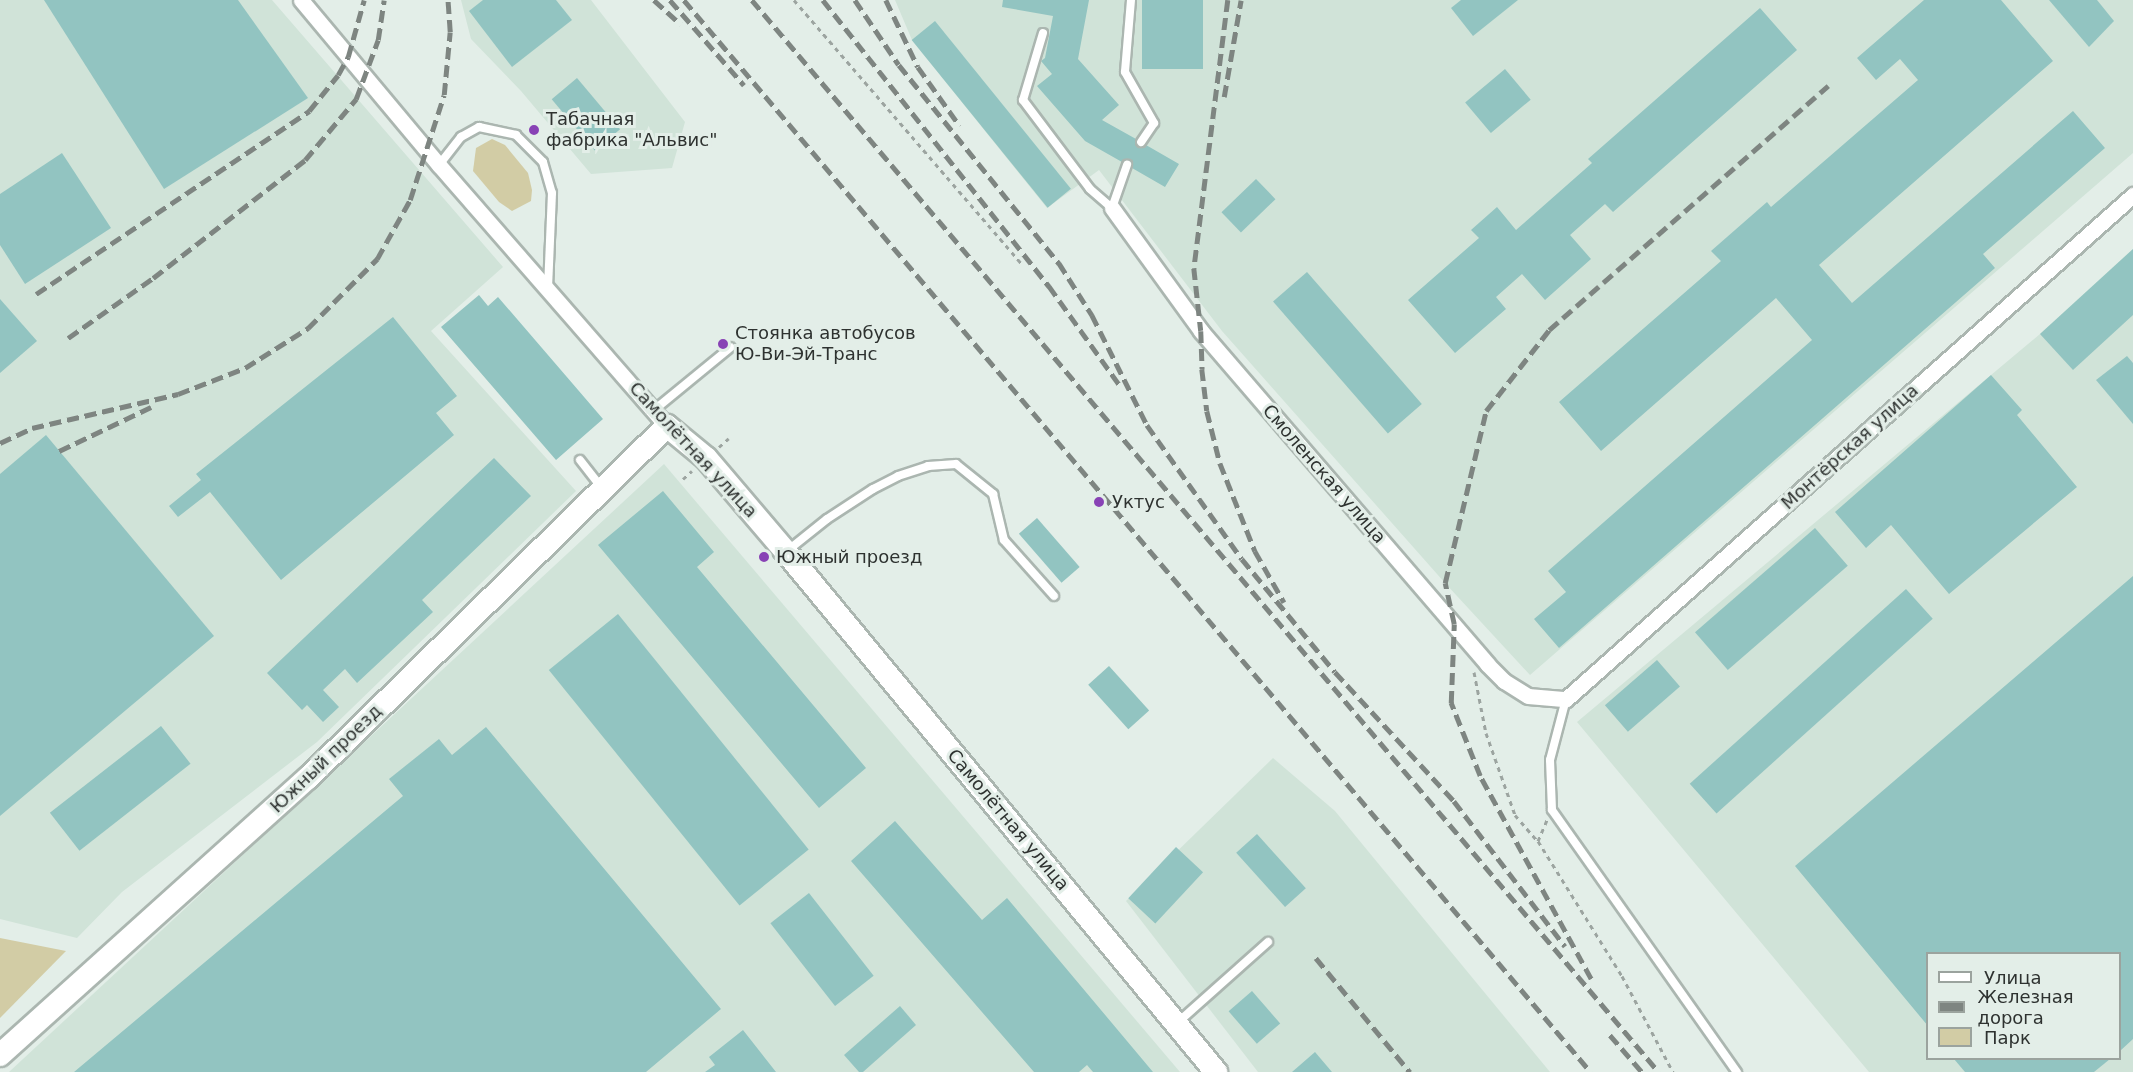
<!DOCTYPE html>
<meta charset="utf-8">
<style>
body{margin:0}
#map{position:relative;width:2133px;height:1072px;overflow:hidden;background:#e3eee8;font-family:"DejaVu Sans",sans-serif}
div>[style]{position:absolute}
[style*='--x']{left:calc(var(--x)*1px);top:calc(var(--y)*1px);width:calc(var(--w)*1px);rotate:calc(var(--a)*1deg)}
.built>*{inset:0;background:#d0e3d8}
.green>*{inset:0;background:#d2cca5}
.building>*{inset:0;background:#92c4c1;transform-origin:0 0}
.path>*{height:3px;margin-top:-1.5px;transform-origin:0;background:repeating-linear-gradient(90deg,#9ca4a0 0 4.5px,transparent 0 9px)}
.roads{filter:drop-shadow(2px 0 #abb6b0) drop-shadow(-2px 0 #abb6b0) drop-shadow(0 2px #abb6b0) drop-shadow(0 -2px #abb6b0)}
.lane>*{height:8px;margin:-4px;padding:0 4px;transform-origin:4px;border-radius:4px;background:#fff}
.street>*{height:15px;margin:-7.5px;padding:0 7.5px;transform-origin:7.5px;border-radius:7.5px;background:#fff}
.secondary>*{height:22px;margin:-11px;padding:0 11px;transform-origin:11px;border-radius:11px;background:#fff}
.rail>*{height:4.5px;margin-top:-2.25px;transform-origin:0;background:repeating-linear-gradient(90deg,#7e8581 0 12px,transparent 0 18px)}
.dots>*{width:16px;height:16px;translate:-50% -50%;box-sizing:border-box;border:3px solid #e3eee8;border-radius:50%}
span{translate:-50% -50%;white-space:nowrap;text-align:center;line-height:1.15;-webkit-text-stroke:6px #e3eee8;paint-order:stroke}
.poi-label{font-size:18px;color:#2e3230}
.left{translate:0 -50%;text-align:left}
.street-label{font-size:18px;color:#2e3230}
.legend{position:absolute;left:1926px;top:952px;width:195px;height:108px;box-sizing:border-box;background:#e3eee8;border:2px solid #9ba39e;margin:0;padding:8px 10px;list-style:none;font-size:18px;color:#2e3230}
.legend li{display:flex;align-items:center;gap:12px;height:30px}
.legend b{width:30px;border:2px solid #9ba39e}
</style>
<div id="map">
<div class="built">
<div style="clip-path:polygon(0 0,272px 0,503px 267px,431px 331px,576px 491px,317px 742px,122px 892px,77px 938px,0 919px)"></div>
<div style="clip-path:polygon(461px 0,591px 0,685px 122px,672px 168px,591px 174px,521px 91px,471px 39px)"></div>
<div style="clip-path:polygon(895px 0,2133px 0,2133px 153px,1530px 675px,1445px 583px,1222px 331px,1099px 170px,1047px 208px,912px 40px)"></div>
<div style="clip-path:polygon(evenodd,2133px 249px,2133px 1072px,1869px 1072px,1577px 722px,2040px 334px,2133px 249px,1928px 954px,2120px 954px,2120px 1058px,1928px 1058px,1928px 954px)"></div>
<div style="clip-path:polygon(664px 464px,1180px 1072px,9px 1072px)"></div>
<div style="clip-path:polygon(1273px 758px,1335px 811px,1550px 1072px,1258px 1072px,1126px 901px)"></div>
</div>
<div class="green">
<div style="clip-path:polygon(492px 139px,505px 145px,528px 173px,532px 190px,531px 201px,512px 211px,499px 202px,473px 171px,476px 148px)"></div>
<div style="clip-path:polygon(0 938px,66px 951px,0 1018px)"></div>
</div>
<div class="building">
<div style="clip-path:polygon(44px 0,238px 0,308px 98px,164px 189px)"></div>
<div style="clip-path:polygon(483px 0,556px 0,572px 20px,512px 67px,469px 11px)"></div>
<div style="clip-path:polygon(1003px 0,1089px 0,1078px 59px,1119px 105px,1102px 120px,1136px 139px,1138px 147px,1146px 145px,1179px 164px,1165px 187px,1132px 168px,1130px 160px,1122px 162px,1085px 141px,1037px 86px,1052px 74px,1041px 61px,1045px 58px,1053px 16px,1002px 7px)"></div>
<div style="left:1142px;top:0;width:61px;height:69px"></div>
<div style="clip-path:polygon(1461px 0,1518px 0,1473px 36px,1451px 8px)"></div>
<div style="clip-path:polygon(1924px 0,2001px 0,2053px 61px,1819px 265px,1852px 303px,2073px 111px,2105px 148px,1983px 254px,1995px 268px,1559px 648px,1534px 619px,1566px 592px,1548px 571px,1812px 340px,1776px 298px,1601px 451px,1559px 402px,1721px 261px,1711px 251px,1767px 202px,1771px 207px,1918px 80px,1900px 59px,1876px 80px,1857px 58px)"></div>
<div style="clip-path:polygon(2049px 0,2097px 0,2114px 21px,2089px 47px)"></div>
<div style="clip-path:polygon(1760px 8px,1797px 50px,1613px 212px,1605px 204px,1570px 235px,1591px 259px,1545px 300px,1522px 274px,1496px 297px,1506px 309px,1455px 353px,1408px 300px,1479px 238px,1471px 230px,1497px 207px,1516px 230px,1592px 163px,1588px 159px)"></div>
<div style="left:935px;top:21px;width:216px;height:30px;rotate:51deg"></div>
<div style="left:1505px;top:69px;width:40px;height:52px;rotate:50deg"></div>
<div style="left:577px;top:78px;width:67px;height:33px;rotate:50deg"></div>
<div style="clip-path:polygon(62px 153px,111px 228px,25px 284px,0 245px,0 194px)"></div>
<div style="left:1256px;top:179px;width:28px;height:48px;rotate:46deg"></div>
<div style="clip-path:polygon(2133px 249px,2133px 315px,2073px 370px,2040px 334px)"></div>
<div style="left:1307px;top:272px;width:175px;height:45px;rotate:49deg"></div>
<div style="clip-path:polygon(479px 295px,488px 306px,498px 297px,603px 419px,556px 460px,441px 327px)"></div>
<div style="clip-path:polygon(0 299px,37px 341px,0 373px)"></div>
<div style="clip-path:polygon(393px 317px,457px 396px,436px 413px,454px 435px,281px 580px,210px 492px,178px 517px,169px 506px,201px 480px,196px 474px)"></div>
<div style="clip-path:polygon(2127px 356px,2133px 363px,2133px 424px,2096px 380px)"></div>
<div style="clip-path:polygon(1991px 375px,2022px 410px,2017px 415px,2077px 487px,1949px 594px,1891px 525px,1866px 548px,1835px 512px)"></div>
<div style="clip-path:polygon(46px 435px,214px 636px,0 816px,0 474px)"></div>
<div style="clip-path:polygon(494px 458px,531px 496px,422px 600px,433px 612px,357px 683px,345px 669px,323px 690px,339px 707px,323px 722px,307px 705px,302px 710px,267px 673px)"></div>
<div style="clip-path:polygon(663px 491px,714px 552px,697px 567px,866px 768px,819px 808px,598px 545px)"></div>
<div style="left:1037px;top:518px;width:65px;height:24px;rotate:49deg"></div>
<div style="left:1815px;top:528px;width:50px;height:159px;rotate:49deg"></div>
<div style="clip-path:polygon(2133px 576px,2133px 1039px,2120px 1051px,2120px 954px,1928px 954px,1928px 1026px,1795px 866px)"></div>
<div style="left:1906px;top:589px;width:40px;height:291px;rotate:48deg"></div>
<div style="left:618px;top:614px;width:303px;height:89px;rotate:51deg"></div>
<div style="left:1657px;top:660px;width:35px;height:69px;rotate:49deg"></div>
<div style="left:1109px;top:666px;width:60px;height:28px;rotate:48deg"></div>
<div style="left:161px;top:726px;width:48px;height:141px;rotate:52deg"></div>
<div style="clip-path:polygon(486px 727px,721px 1009px,646px 1072px,74px 1072px,403px 796px,389px 779px,439px 739px,452px 755px)"></div>
<div style="clip-path:polygon(895px 821px,982px 920px,1007px 898px,1153px 1072px,1093px 1072px,1087px 1065px,1079px 1072px,1034px 1072px,851px 861px)"></div>
<div style="left:1257px;top:834px;width:73px;height:28px;rotate:48deg"></div>
<div style="left:1176px;top:847px;width:37px;height:70px;rotate:43deg"></div>
<div style="left:809px;top:893px;width:105px;height:49px;rotate:52deg"></div>
<div style="left:1252px;top:991px;width:43px;height:31px;rotate:49deg"></div>
<div style="clip-path:polygon(900px 1006px,916px 1025px,863px 1072px,859px 1072px,844px 1055px)"></div>
<div style="clip-path:polygon(743px 1030px,776px 1072px,705px 1072px,715px 1065px,709px 1057px)"></div>
<div style="clip-path:polygon(1315px 1052px,1332px 1072px,1292px 1072px)"></div>
<div style="clip-path:polygon(1954px 1059px,2110px 1059px,2094px 1072px,1965px 1072px)"></div>
</div>
<div class="path">
<div style="--x:794;--y:0;--w:347;--a:49.2"></div>
<div style="--x:719;--y:447;--w:13;--a:-42"></div>
<div style="--x:683;--y:479;--w:12;--a:-42"></div>
<div style="--x:1474;--y:672;--w:62;--a:78.9"></div>
<div style="--x:1486;--y:733;--w:87;--a:70.5"></div>
<div style="--x:1515;--y:815;--w:35;--a:49"></div>
<div style="--x:1538;--y:841;--w:159;--a:58.1"></div>
<div style="--x:1622;--y:976;--w:109;--a:62"></div>
<div style="--x:1538;--y:841;--w:23;--a:-67"></div>
</div>
<div class="roads">
<div class="lane">
<div style="--x:1131;--y:0;--w:72;--a:94.8"></div>
<div style="--x:1125;--y:72;--w:59;--a:60.4"></div>
<div style="--x:1154;--y:123;--w:23;--a:124"></div>
<div style="--x:1043;--y:33;--w:70;--a:106.6"></div>
<div style="--x:1023;--y:100;--w:111;--a:53"></div>
<div style="--x:1090;--y:189;--w:29;--a:41"></div>
<div style="--x:1112;--y:208;--w:46;--a:-70.8"></div>
<div style="--x:439;--y:165;--w:36;--a:-52"></div>
<div style="--x:461;--y:137;--w:21;--a:-29"></div>
<div style="--x:479;--y:127;--w:38;--a:12"></div>
<div style="--x:516;--y:135;--w:38;--a:45"></div>
<div style="--x:543;--y:162;--w:32;--a:74"></div>
<div style="--x:552;--y:193;--w:94;--a:92.4"></div>
<div style="--x:654;--y:410;--w:99;--a:-39.3"></div>
<div style="--x:580;--y:460;--w:36;--a:52"></div>
<div style="--x:787;--y:551;--w:51;--a:-38.7"></div>
<div style="--x:827;--y:519;--w:55;--a:-33.1"></div>
<div style="--x:873;--y:489;--w:28;--a:-27"></div>
<div style="--x:898;--y:476;--w:32;--a:-18"></div>
<div style="--x:928;--y:466;--w:28;--a:-4"></div>
<div style="--x:956;--y:464;--w:48;--a:39"></div>
<div style="--x:993;--y:494;--w:47;--a:76.6"></div>
<div style="--x:1004;--y:540;--w:75;--a:48.2"></div>
<div style="--x:1566;--y:699;--w:63;--a:104.7"></div>
<div style="--x:1550;--y:760;--w:50;--a:87.7"></div>
<div style="--x:1552;--y:810;--w:321;--a:54.8"></div>
<div style="--x:1177;--y:1023;--w:122;--a:-41.7"></div>
</div>
<div class="street">
<div style="--x:301;--y:0;--w:215;--a:50.1"></div>
<div style="--x:439;--y:165;--w:347;--a:48.9"></div>
<div style="--x:1112;--y:208;--w:152;--a:54.1"></div>
<div style="--x:1201;--y:331;--w:439;--a:49.3"></div>
<div style="--x:1487;--y:664;--w:24;--a:45"></div>
<div style="--x:1504;--y:681;--w:28;--a:32"></div>
<div style="--x:1528;--y:696;--w:38;--a:5"></div>
<div style="--x:1566;--y:699;--w:759;--a:-41.63"></div>
</div>
<div class="secondary">
<div style="--x:0;--y:1055;--w:414;--a:-42"></div>
<div style="--x:308;--y:778;--w:503;--a:-44.44"></div>
<div style="--x:667;--y:426;--w:50;--a:39.4"></div>
<div style="--x:706;--y:458;--w:123;--a:49.6"></div>
<div style="--x:786;--y:552;--w:675;--a:50.41"></div>
</div>
</div>
<div class="rail">
<div style="--x:654;--y:0;--w:36;--a:42"></div>
<div style="--x:670;--y:0;--w:113;--a:49"></div>
<div style="--x:684;--y:0;--w:1404;--a:49.77"></div>
<div style="--x:752;--y:0;--w:1404;--a:49.77"></div>
<div style="--x:823;--y:0;--w:365;--a:51.7"></div>
<div style="--x:1049;--y:286;--w:124;--a:54.5"></div>
<div style="--x:855;--y:0;--w:78;--a:55.9"></div>
<div style="--x:899;--y:65;--w:255;--a:51.1"></div>
<div style="--x:1059;--y:263;--w:62;--a:57.6"></div>
<div style="--x:1092;--y:315;--w:123;--a:63.4"></div>
<div style="--x:1147;--y:425;--w:164;--a:54.7"></div>
<div style="--x:1242;--y:559;--w:146;--a:50.5"></div>
<div style="--x:1335;--y:672;--w:176;--a:47.3"></div>
<div style="--x:1454;--y:801;--w:183;--a:52.6"></div>
<div style="--x:886;--y:0;--w:74;--a:64.5"></div>
<div style="--x:918;--y:67;--w:72;--a:54.6"></div>
<div style="--x:1228;--y:0;--w:270;--a:97.2"></div>
<div style="--x:1194;--y:268;--w:63;--a:83.7"></div>
<div style="--x:1201;--y:331;--w:38;--a:88"></div>
<div style="--x:1202;--y:369;--w:42;--a:83.2"></div>
<div style="--x:1207;--y:411;--w:54;--a:76"></div>
<div style="--x:1220;--y:463;--w:95;--a:68.3"></div>
<div style="--x:1255;--y:551;--w:59;--a:60.4"></div>
<div style="--x:1224;--y:97;--w:98;--a:-80.1"></div>
<div style="--x:36;--y:294;--w:329;--a:-33.8"></div>
<div style="--x:309;--y:111;--w:46;--a:-51.1"></div>
<div style="--x:338;--y:75;--w:21;--a:-61"></div>
<div style="--x:348;--y:57;--w:59;--a:-74.3"></div>
<div style="--x:68;--y:338;--w:104;--a:-35.2"></div>
<div style="--x:153;--y:278;--w:192;--a:-37.8"></div>
<div style="--x:305;--y:160;--w:80;--a:-50.1"></div>
<div style="--x:356;--y:99;--w:63;--a:-69.6"></div>
<div style="--x:378;--y:40;--w:40;--a:-81.5"></div>
<div style="--x:0;--y:443;--w:35;--a:-25"></div>
<div style="--x:32;--y:428;--w:150;--a:-13.1"></div>
<div style="--x:178;--y:394;--w:72;--a:-21.2"></div>
<div style="--x:245;--y:368;--w:75;--a:-32.4"></div>
<div style="--x:308;--y:328;--w:98;--a:-45"></div>
<div style="--x:377;--y:259;--w:68;--a:-60.8"></div>
<div style="--x:410;--y:200;--w:110;--a:-72.1"></div>
<div style="--x:444;--y:95;--w:63;--a:-84.6"></div>
<div style="--x:450;--y:32;--w:32;--a:-94"></div>
<div style="--x:59;--y:451;--w:102;--a:-25.6"></div>
<div style="--x:1316;--y:958;--w:148;--a:50.5"></div>
<div style="--x:1591;--y:979;--w:231;--a:-118.7"></div>
<div style="--x:1480;--y:776;--w:79;--a:-111.7"></div>
<div style="--x:1451;--y:703;--w:79;--a:-87.8"></div>
<div style="--x:1454;--y:624;--w:42;--a:-102.4"></div>
<div style="--x:1445;--y:583;--w:177;--a:-76.6"></div>
<div style="--x:1486;--y:411;--w:103;--a:-52.1"></div>
<div style="--x:1549;--y:330;--w:371;--a:-41.2"></div>
<div style="--x:1610;--y:1035;--w:49;--a:49.1"></div>
</div>
<div class="dots">
<div style="left:534px;top:130px;background:#8842b5"></div>
<div style="left:723px;top:344px;background:#8842b5"></div>
<div style="left:1099px;top:502px;background:#8842b5"></div>
<div style="left:764px;top:557px;background:#8842b5"></div>
</div>
<div class="poi-label">
<span class="left" style="left:546px;top:130px">Табачная<br>фабрика "Альвис"</span>
<span class="left" style="left:735px;top:344px">Стоянка автобусов<br>Ю-Ви-Эй-Транс</span>
<span class="left" style="left:1112px;top:502px">Уктус</span>
<span class="left" style="left:776px;top:557px">Южный проезд</span>
</div>
<div class="street-label">
<span style="left:1850px;top:447px;rotate:-42deg">Монтёрская улица</span>
<span style="left:693px;top:450px;rotate:47deg">Самолётная улица</span>
<span style="left:1324px;top:474px;rotate:49deg">Смоленская улица</span>
<span style="left:326px;top:759px;rotate:-44deg">Южный проезд</span>
<span style="left:1008px;top:820px;rotate:50deg">Самолётная улица</span>
</div>
<ul class="legend">
<li><b style="height:8px;background:#fff"></b>Улица</li>
<li><b style="height:8px;background:#7e8581"></b>Железная дорога</li>
<li><b style="height:16px;background:#d2cca5"></b>Парк</li>
</ul>
</div>
